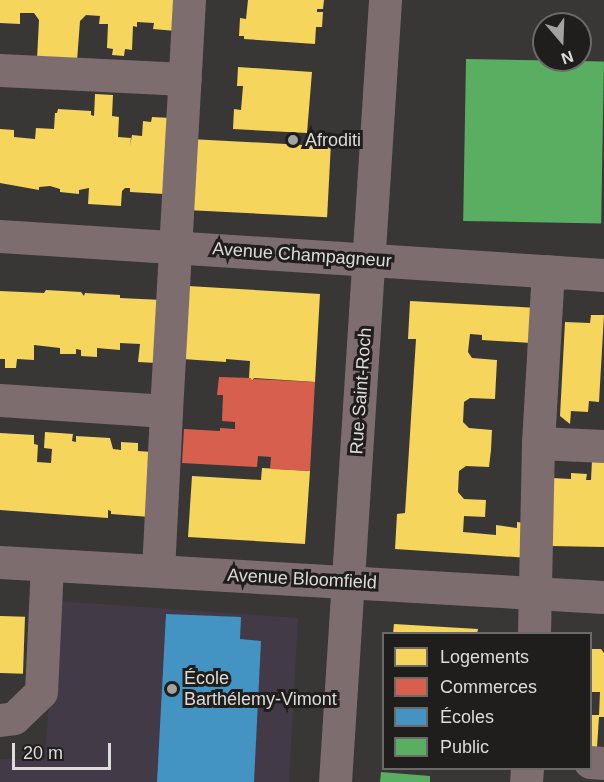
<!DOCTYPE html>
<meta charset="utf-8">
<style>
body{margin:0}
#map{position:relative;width:604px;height:782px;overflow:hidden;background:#383735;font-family:Arial,sans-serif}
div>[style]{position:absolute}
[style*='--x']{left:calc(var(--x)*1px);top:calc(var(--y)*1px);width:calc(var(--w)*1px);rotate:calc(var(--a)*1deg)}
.education>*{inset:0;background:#433a47}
.homes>*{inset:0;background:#f6d55c;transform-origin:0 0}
.shops>*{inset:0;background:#d6604d}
.schools>*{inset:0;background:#4393c3}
.public>*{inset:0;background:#5aae61;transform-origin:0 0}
.minor>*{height:33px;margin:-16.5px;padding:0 16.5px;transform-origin:16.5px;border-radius:16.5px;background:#7e6d6f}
.dots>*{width:16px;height:16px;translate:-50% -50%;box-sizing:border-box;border:3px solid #1f1e1d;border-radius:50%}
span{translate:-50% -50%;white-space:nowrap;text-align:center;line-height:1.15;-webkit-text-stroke:6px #1f1e1d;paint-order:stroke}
.poi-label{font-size:18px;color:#dedcdb}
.left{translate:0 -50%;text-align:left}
.street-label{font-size:18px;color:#dedcdb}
.legend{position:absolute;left:382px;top:632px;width:210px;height:138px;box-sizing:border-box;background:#1f1e1d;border:2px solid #6b6a69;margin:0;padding:8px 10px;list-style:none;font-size:18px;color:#dedcdb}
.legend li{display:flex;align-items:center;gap:12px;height:30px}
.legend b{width:30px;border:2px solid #6b6a69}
.north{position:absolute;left:532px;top:12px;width:60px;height:60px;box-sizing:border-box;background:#1f1e1d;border:2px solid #6b6a69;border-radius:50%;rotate:161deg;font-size:16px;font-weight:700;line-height:24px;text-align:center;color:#dedcdb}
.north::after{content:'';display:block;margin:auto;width:21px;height:27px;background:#a4a2a1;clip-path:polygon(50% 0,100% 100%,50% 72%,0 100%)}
.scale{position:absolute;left:12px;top:743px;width:99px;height:27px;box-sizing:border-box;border:3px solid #dedcdb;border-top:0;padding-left:8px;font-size:18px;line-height:21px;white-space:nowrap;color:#dedcdb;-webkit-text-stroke:4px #1f1e1d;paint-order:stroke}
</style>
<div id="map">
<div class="education">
<div style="clip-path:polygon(56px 601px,298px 618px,289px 782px,0 782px,0 759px,45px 760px)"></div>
</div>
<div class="homes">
<div style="clip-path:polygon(0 0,180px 0,176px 31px,153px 29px,154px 23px,137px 22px,137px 27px,133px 26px,132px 50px,125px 49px,124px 56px,112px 55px,113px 49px,107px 48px,108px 24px,99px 24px,100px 16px,86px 15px,80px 21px,77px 61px,37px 59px,39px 20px,34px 13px,20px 13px,20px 24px,0 23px)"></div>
<div style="clip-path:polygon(248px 0,324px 0,323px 9px,317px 9px,317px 12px,323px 12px,322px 27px,316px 27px,315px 44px,244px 39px,244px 36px,239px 36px,240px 18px,246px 19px)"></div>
<div style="clip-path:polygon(238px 67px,312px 72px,307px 133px,233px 129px,234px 109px,241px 110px,243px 86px,237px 86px)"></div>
<div style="clip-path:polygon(95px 94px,113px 95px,112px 116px,119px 117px,118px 137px,131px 138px,130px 146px,132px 135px,142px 136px,143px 121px,151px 122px,152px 117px,171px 118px,164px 194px,130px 192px,130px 188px,125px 188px,122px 191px,121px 206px,88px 204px,89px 188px,79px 190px,79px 194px,60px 192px,60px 189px,50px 186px,39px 187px,39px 190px,0 183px,0 129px,14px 130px,14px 137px,35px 139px,36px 128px,54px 129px,55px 113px,57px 113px,58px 109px,91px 111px,91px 115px,94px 116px)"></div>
<div style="left:190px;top:139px;width:141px;height:71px;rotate:3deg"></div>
<div style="clip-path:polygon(188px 286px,320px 294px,315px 382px,254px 378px,252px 381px,249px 378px,250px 361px,226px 359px,226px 362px,183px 359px)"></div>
<div style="clip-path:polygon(46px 290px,81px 292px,84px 296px,85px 293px,120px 295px,120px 298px,162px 300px,157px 363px,138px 362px,140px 344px,120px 343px,120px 350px,97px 348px,97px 357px,81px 356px,81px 350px,76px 349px,76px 354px,60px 354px,60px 348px,34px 345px,34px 360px,17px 359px,16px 368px,5px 368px,5px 359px,0 359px,0 291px,44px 293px)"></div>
<div style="clip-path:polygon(410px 301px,538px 308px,531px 343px,482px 340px,482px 335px,470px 334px,468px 352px,472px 358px,497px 360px,496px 379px,495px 399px,470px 398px,464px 402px,463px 422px,469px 428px,492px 430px,491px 450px,489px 467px,466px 466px,459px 471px,458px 492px,464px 499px,486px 500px,485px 517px,464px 516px,463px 532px,496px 535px,496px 525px,517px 528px,517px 522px,532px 524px,529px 558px,395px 549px,397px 514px,405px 513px,416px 339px,408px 339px)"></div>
<div style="clip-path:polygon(591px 315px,604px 315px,599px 402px,589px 401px,588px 412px,571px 411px,570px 424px,560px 416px,565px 322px,590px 323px)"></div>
<div style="clip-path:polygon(45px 432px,73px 434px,72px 441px,76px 442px,76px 436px,110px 438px,113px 449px,121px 450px,121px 442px,138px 443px,138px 451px,152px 452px,150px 517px,111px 514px,111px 511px,108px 510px,108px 518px,0 510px,0 433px,34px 435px,34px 444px,38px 445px,37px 462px,51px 463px,52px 449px,44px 448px)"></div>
<div style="clip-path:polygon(592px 460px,604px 460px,604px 547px,551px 546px,552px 478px,571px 479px,571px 473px,587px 474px,586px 480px,591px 480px)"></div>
<div style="clip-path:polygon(262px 468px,310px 471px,305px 544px,188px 537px,192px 476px,261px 480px)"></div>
<div style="left:0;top:616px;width:25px;height:57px;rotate:2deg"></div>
<div style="clip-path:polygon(394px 624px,478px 629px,477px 634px,393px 634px)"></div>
<div style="clip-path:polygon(590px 649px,601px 649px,604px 653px,604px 717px,599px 717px,597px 747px,590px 747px,590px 715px,599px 715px,600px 692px,590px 692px)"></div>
</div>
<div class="shops">
<div style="clip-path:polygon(219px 377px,251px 378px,252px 381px,254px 379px,315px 382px,310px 471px,270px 469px,271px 457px,258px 456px,257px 467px,182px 463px,184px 429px,220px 431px,220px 428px,235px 429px,235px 422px,222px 421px,223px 395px,217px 395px)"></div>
</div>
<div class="schools">
<div style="clip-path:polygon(166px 614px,241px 617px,240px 639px,261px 641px,254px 782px,157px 782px)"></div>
</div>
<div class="public">
<div style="left:466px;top:59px;width:138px;height:162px;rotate:1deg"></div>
<div style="clip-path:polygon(381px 772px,430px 776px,430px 782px,380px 782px)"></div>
</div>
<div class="minor">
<div style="--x:0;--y:70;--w:185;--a:2.8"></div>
<div style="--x:0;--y:236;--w:605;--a:3.69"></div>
<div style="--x:0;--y:400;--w:166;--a:3.8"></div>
<div style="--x:166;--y:411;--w:412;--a:-86.8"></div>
<div style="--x:538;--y:443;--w:66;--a:2.6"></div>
<div style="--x:0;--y:562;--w:605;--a:3.32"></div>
<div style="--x:158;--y:571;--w:160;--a:-87.1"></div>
<div style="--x:534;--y:634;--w:191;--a:-88.8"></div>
<div style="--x:538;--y:443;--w:172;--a:-86.7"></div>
<div style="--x:0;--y:720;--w:14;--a:-8"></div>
<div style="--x:14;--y:718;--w:37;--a:-44"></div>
<div style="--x:41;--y:692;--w:127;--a:-87.3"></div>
<div style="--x:590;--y:762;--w:14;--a:4"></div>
<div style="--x:335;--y:782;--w:784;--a:-86.34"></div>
<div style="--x:526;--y:782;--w:14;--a:-86"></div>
</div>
<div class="dots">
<div style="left:293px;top:140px;background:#a4a2a1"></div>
<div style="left:172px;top:689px;background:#a4a2a1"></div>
</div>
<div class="poi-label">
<span class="left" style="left:305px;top:140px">Afroditi</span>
<span class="left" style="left:184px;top:689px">École<br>Barthélemy-Vimont</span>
</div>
<div class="street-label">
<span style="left:302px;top:255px;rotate:4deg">Avenue Champagneur</span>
<span style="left:361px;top:391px;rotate:-86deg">Rue Saint-Roch</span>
<span style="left:302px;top:579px;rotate:3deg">Avenue Bloomfield</span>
</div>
<ul class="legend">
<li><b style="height:16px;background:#f6d55c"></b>Logements</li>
<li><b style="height:16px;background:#d6604d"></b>Commerces</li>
<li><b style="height:16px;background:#4393c3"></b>Écoles</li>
<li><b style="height:16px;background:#5aae61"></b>Public</li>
</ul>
<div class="north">N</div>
<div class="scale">20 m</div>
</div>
